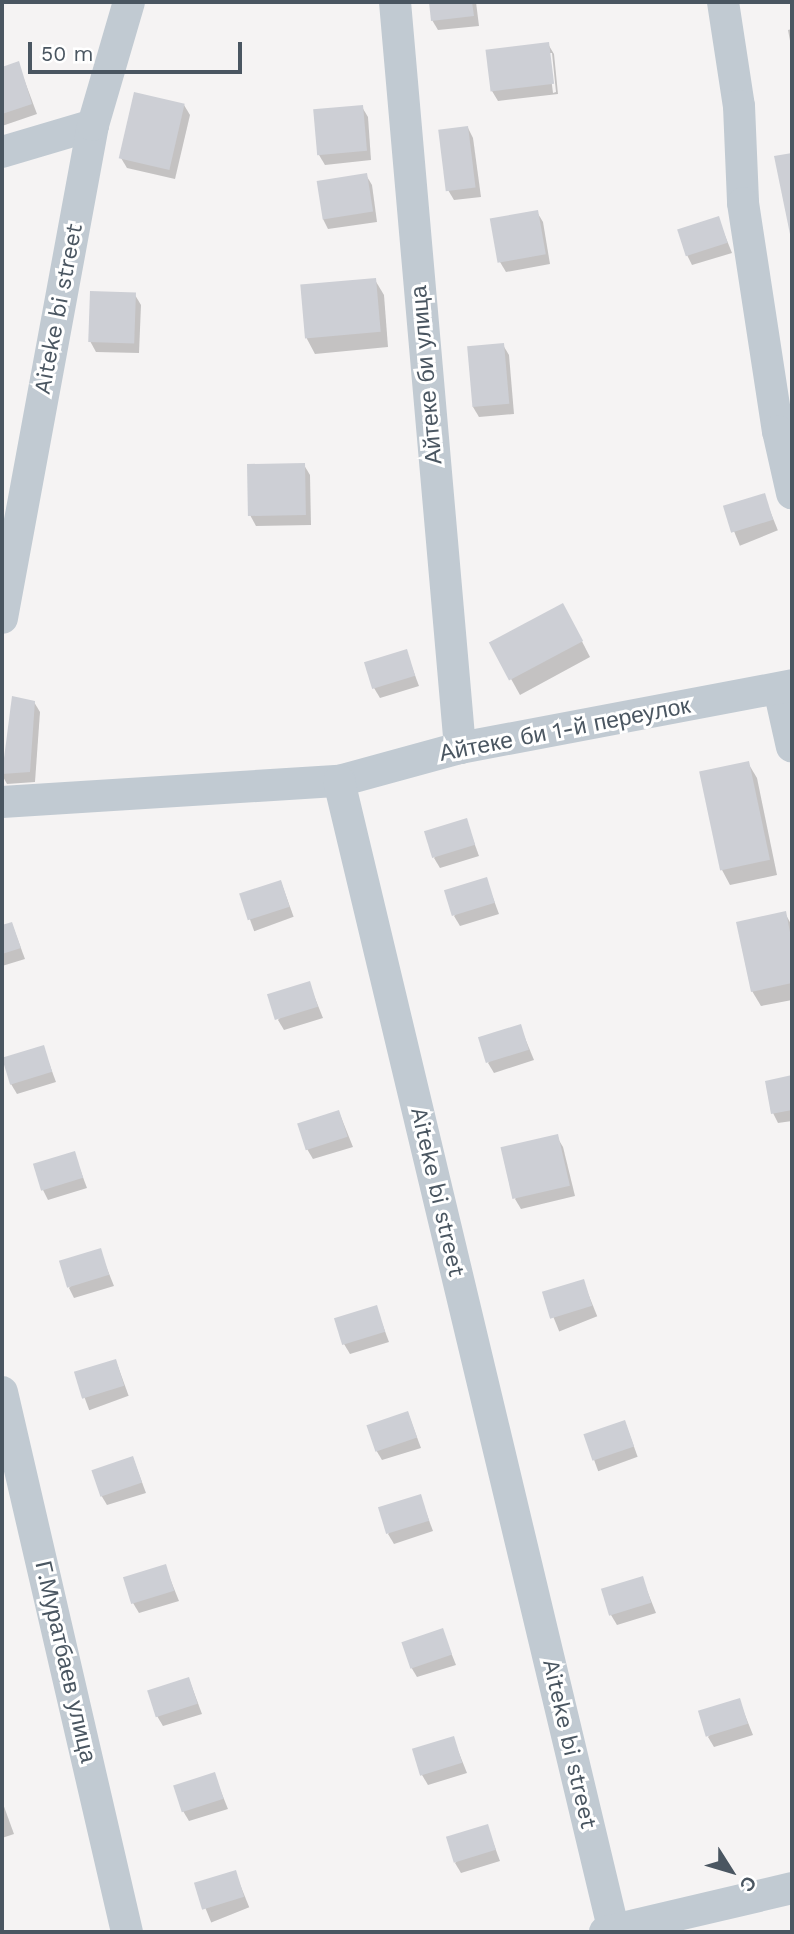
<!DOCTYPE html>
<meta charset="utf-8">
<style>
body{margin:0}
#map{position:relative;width:794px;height:1934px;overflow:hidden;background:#f5f3f3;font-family:"Work Sans",sans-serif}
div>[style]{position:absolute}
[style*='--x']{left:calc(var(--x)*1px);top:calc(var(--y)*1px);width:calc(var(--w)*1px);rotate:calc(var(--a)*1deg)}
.shadow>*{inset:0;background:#0003;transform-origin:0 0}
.building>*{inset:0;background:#cdcfd5;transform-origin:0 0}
.street>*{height:32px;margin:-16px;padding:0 16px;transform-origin:16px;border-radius:16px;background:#c1cad2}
span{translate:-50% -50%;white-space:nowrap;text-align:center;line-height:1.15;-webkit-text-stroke:6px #fff;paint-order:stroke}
.street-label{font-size:23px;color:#4a5661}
.frame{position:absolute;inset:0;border:4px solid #4a5661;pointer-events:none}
.north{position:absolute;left:696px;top:1836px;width:70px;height:70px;-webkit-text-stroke:5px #fff;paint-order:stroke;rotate:127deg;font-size:19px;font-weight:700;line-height:28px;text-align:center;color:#4a5661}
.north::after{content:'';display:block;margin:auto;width:24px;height:32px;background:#4a5661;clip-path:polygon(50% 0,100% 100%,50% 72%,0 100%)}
.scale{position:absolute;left:28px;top:42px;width:214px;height:32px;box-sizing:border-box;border:4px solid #4a5661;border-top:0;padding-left:9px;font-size:21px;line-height:24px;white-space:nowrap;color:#4a5661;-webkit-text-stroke:5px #fff;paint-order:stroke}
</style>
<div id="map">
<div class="shadow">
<div style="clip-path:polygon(431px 2px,476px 2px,479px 26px,438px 30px,432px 20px)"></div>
<div style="clip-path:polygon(792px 29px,792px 51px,788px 30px)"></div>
<div style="clip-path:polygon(evenodd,548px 44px,554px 54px,558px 94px,498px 101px,492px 91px,548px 44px,548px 53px,552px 53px,556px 92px,553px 93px,548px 53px)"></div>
<div style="clip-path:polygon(18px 63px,37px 114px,2px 126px,2px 69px)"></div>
<div style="clip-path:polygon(184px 105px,190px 115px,175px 179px,127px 168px,121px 158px)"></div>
<div style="clip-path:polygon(362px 107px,368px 117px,371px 160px,325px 165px,319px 155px)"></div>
<div style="clip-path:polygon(468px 128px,473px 138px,481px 197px,454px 200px,448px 190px)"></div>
<div style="clip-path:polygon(366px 175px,372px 185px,377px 222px,328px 229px,323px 219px)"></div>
<div style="clip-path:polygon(537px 212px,543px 222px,550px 264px,506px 272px,500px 262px)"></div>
<div style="clip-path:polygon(718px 218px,732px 253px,692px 265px,687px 255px)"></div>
<div style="clip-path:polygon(375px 280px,384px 295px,388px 347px,315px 354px,307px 339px,302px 287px)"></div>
<div style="clip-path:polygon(135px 295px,141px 305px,139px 353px,96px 352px,90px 341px)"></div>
<div style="clip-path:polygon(503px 345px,509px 355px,514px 414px,479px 417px,473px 407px)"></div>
<div style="clip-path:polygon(304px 465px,310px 475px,311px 525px,256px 526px,250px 515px)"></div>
<div style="left:764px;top:496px;width:37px;height:41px;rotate:68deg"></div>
<div style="clip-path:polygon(571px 620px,590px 657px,520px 695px,491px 643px)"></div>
<div style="clip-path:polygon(406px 651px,419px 686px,380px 698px,374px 688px)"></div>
<div style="clip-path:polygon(14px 698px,34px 702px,40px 712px,35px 782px,7px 784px,2px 775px)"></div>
<div style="clip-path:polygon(748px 763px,757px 778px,777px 875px,730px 885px,722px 870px,701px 773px)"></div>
<div style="clip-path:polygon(466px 820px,479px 856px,440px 868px,434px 858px)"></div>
<div style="clip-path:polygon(486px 879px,499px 914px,460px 926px,454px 916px)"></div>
<div style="left:281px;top:882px;width:37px;height:42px;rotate:70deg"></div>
<div style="clip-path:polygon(785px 913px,792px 926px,792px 1000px,761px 1006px,752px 991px)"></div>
<div style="clip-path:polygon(12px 924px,25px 959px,2px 966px,2px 927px)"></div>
<div style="clip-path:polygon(309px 983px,323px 1018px,284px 1030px,278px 1020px)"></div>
<div style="clip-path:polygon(520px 1026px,534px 1060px,494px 1073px,488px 1063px)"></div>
<div style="clip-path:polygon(43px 1047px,56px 1082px,17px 1094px,11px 1084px)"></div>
<div style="clip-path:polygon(792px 1077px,792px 1121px,778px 1123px,773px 1113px,767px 1082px)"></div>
<div style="clip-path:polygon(339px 1112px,353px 1147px,313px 1159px,307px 1149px)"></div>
<div style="clip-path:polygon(557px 1137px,563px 1147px,575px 1196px,521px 1209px,515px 1199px)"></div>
<div style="clip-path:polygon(74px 1153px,87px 1188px,48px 1200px,43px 1190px)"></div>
<div style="clip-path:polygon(100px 1251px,114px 1286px,74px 1298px,69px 1288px)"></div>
<div style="left:583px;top:1281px;width:38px;height:41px;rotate:68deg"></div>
<div style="clip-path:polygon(376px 1307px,389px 1342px,350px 1354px,344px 1344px)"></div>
<div style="left:116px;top:1361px;width:37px;height:42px;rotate:70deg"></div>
<div style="clip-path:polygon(408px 1413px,421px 1448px,382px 1460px,376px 1450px)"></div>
<div style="left:625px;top:1422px;width:37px;height:42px;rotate:70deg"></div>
<div style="clip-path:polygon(133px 1458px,146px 1493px,107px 1505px,101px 1495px)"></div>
<div style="clip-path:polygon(420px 1496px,433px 1531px,394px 1544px,388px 1534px)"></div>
<div style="clip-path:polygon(165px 1566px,179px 1601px,139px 1613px,133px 1603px)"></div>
<div style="clip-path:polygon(642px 1578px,656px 1613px,617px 1625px,611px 1615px)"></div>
<div style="clip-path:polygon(442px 1630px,456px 1665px,417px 1677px,411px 1667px)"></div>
<div style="clip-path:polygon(189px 1679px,202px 1714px,163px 1726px,157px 1716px)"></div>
<div style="clip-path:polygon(739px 1700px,753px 1735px,714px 1747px,708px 1737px)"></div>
<div style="clip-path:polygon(453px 1738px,467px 1773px,428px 1785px,422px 1775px)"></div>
<div style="clip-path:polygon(214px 1774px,228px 1809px,189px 1821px,183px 1811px)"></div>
<div style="clip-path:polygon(2px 1801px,14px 1834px,2px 1838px)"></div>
<div style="clip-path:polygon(487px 1826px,500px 1861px,461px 1873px,455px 1863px)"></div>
<div style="left:235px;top:1872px;width:38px;height:41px;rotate:68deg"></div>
</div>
<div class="building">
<div style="clip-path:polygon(429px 2px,472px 2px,474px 16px,431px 21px)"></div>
<div style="left:549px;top:42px;width:42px;height:64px;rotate:83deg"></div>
<div style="clip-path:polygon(19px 61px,32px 104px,2px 114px,2px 67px)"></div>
<div style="left:134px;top:92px;width:52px;height:68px;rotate:13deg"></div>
<div style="left:363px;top:105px;width:46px;height:50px;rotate:85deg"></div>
<div style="left:468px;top:126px;width:62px;height:30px;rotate:83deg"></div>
<div style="clip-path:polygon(792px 153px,792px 239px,791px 239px,774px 156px)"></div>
<div style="left:367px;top:173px;width:39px;height:51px;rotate:81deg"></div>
<div style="left:538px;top:210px;width:45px;height:49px;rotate:80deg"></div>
<div style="left:719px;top:216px;width:28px;height:44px;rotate:72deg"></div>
<div style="left:376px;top:278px;width:54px;height:76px;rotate:85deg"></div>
<div style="left:90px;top:291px;width:46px;height:51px;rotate:2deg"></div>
<div style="left:504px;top:343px;width:61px;height:37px;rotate:85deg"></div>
<div style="left:305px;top:463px;width:52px;height:58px;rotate:89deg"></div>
<div style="left:765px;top:493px;width:28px;height:44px;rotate:73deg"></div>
<div style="left:563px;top:603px;width:43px;height:84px;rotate:62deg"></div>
<div style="left:407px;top:649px;width:28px;height:45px;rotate:73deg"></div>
<div style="clip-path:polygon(12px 696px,35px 701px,30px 772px,2px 774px)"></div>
<div style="left:749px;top:761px;width:101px;height:51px;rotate:78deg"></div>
<div style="left:467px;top:818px;width:28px;height:45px;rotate:73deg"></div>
<div style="left:487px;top:877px;width:27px;height:45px;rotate:73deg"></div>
<div style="left:281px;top:880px;width:28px;height:44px;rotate:72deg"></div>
<div style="clip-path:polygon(786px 911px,792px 943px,792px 983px,751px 992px,736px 922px)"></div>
<div style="clip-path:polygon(12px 922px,21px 948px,2px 954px,2px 925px)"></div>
<div style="left:310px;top:981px;width:27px;height:45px;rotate:73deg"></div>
<div style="left:521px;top:1024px;width:27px;height:45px;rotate:73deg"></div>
<div style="left:44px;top:1045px;width:28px;height:44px;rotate:73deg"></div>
<div style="clip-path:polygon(792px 1075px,792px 1110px,771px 1114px,765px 1081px)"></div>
<div style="left:339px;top:1110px;width:28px;height:44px;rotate:72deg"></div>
<div style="left:558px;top:1134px;width:53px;height:59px;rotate:77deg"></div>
<div style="left:75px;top:1151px;width:28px;height:44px;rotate:73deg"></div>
<div style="left:101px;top:1248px;width:28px;height:44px;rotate:73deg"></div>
<div style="left:584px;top:1279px;width:28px;height:44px;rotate:73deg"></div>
<div style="left:377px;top:1305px;width:28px;height:45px;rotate:73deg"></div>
<div style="left:116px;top:1359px;width:28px;height:44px;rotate:73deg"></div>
<div style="left:408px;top:1411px;width:28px;height:44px;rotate:71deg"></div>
<div style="left:625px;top:1420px;width:28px;height:44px;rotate:71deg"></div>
<div style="left:133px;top:1456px;width:28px;height:44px;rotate:71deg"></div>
<div style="left:421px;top:1494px;width:28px;height:45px;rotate:73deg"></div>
<div style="left:166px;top:1564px;width:28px;height:45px;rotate:73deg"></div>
<div style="left:643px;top:1576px;width:28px;height:44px;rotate:73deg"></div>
<div style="left:443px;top:1628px;width:28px;height:44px;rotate:71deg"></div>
<div style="left:189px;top:1677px;width:28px;height:44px;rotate:72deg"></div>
<div style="left:740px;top:1698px;width:27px;height:44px;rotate:73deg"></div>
<div style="left:454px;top:1736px;width:28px;height:44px;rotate:73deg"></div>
<div style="left:215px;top:1772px;width:28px;height:44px;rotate:72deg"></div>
<div style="left:488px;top:1824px;width:27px;height:44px;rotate:73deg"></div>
<div style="left:236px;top:1870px;width:28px;height:44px;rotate:73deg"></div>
</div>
<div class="street">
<div style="--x:395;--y:2;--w:749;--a:85.02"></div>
<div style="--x:723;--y:2;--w:105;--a:81.3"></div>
<div style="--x:739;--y:106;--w:97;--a:87.6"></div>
<div style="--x:743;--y:203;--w:231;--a:81.3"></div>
<div style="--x:778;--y:431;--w:64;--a:77.3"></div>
<div style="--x:2;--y:152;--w:95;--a:-16.5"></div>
<div style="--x:2;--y:618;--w:501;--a:-79.54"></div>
<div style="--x:93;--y:125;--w:128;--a:-73.7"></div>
<div style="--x:779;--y:689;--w:59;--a:77.4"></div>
<div style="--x:339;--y:781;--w:125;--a:-15.3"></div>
<div style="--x:460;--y:748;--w:338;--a:-10.7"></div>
<div style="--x:2;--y:802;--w:338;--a:-3.6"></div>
<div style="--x:339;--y:781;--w:1183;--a:76.56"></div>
<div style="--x:2;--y:1392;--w:554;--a:76.97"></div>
<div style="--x:605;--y:1932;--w:192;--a:-13.2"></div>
</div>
<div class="street-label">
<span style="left:59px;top:309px;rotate:-79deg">Aiteke bi street</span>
<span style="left:427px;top:375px;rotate:-95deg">Айтеке би улица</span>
<span style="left:565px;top:730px;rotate:-11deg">Айтеке би 1-й переулок</span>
<span style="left:437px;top:1192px;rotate:77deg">Aiteke bi street</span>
<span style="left:65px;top:1662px;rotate:77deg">Г.Муратбаев улица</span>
<span style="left:569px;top:1744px;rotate:77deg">Aiteke bi street</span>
</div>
<div class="frame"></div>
<div class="north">С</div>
<div class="scale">50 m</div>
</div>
